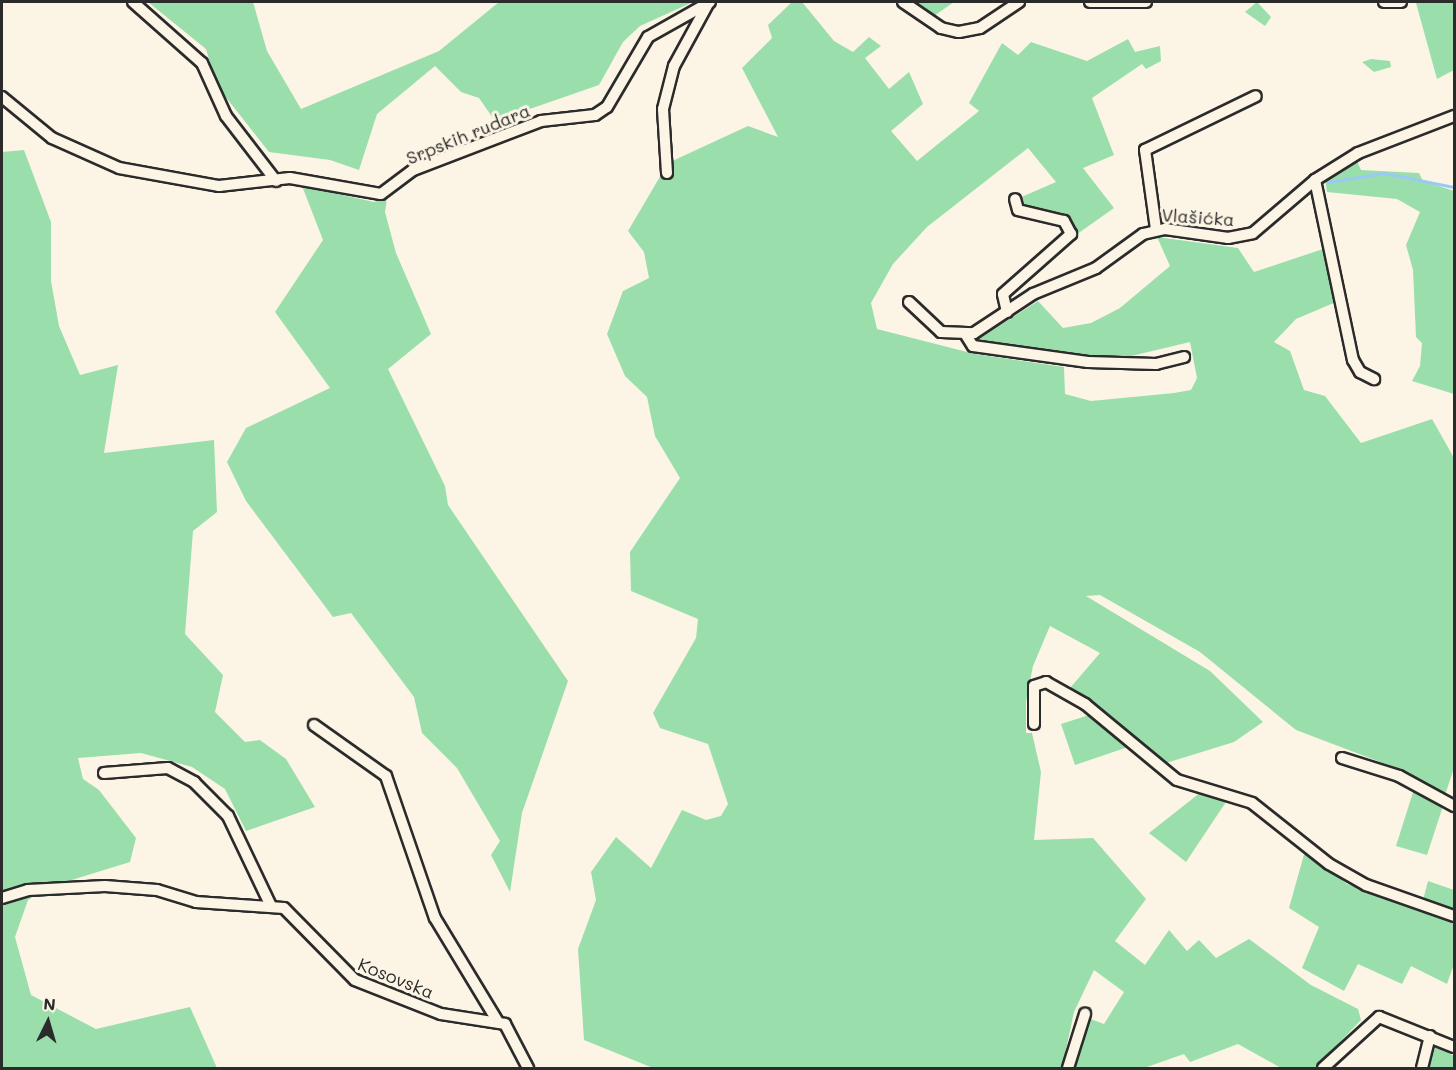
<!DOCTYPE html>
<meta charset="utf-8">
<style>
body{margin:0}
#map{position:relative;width:1456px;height:1070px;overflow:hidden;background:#fcf5e5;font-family:Mali,sans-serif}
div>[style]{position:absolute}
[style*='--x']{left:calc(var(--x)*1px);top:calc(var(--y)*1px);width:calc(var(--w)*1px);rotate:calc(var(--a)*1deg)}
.green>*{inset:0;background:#9adfab}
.stream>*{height:3px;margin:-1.5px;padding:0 1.5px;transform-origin:1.5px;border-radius:1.5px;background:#99c9f4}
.roads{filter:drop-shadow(2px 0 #2b2b2b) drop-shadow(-2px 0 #2b2b2b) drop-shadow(0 2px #2b2b2b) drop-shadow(0 -2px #2b2b2b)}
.street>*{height:10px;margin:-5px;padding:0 5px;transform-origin:5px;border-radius:5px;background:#fcf5e5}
span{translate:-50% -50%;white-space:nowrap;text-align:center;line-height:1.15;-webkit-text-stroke:6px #fcf5e5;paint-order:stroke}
.street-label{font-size:18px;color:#2b2b2b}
.frame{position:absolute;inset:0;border:3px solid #2b2b2b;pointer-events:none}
.north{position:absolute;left:18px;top:992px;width:60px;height:60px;-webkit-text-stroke:4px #fcf5e5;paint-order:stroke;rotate:5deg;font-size:16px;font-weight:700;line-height:24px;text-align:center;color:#2b2b2b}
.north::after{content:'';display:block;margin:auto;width:21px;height:27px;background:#2b2b2b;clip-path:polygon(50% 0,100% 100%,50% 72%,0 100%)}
</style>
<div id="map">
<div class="green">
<div style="clip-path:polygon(148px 2px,253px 2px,267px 51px,301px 109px,439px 51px,499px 2px,693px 2px,640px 26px,623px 42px,599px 85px,495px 121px,479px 98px,461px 92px,435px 66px,377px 114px,359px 170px,330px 160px,269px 152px,217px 86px,206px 49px)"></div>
<div style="clip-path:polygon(792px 2px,802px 2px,834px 41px,853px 52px,869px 37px,881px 46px,865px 58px,889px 89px,909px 72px,923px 104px,891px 131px,917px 161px,979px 111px,969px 103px,1002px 43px,1018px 55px,1031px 42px,1087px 61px,1128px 39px,1135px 52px,1160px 46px,1161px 61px,1146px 69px,1142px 64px,1092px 98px,1114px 155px,1083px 168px,1114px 208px,1073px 237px,1070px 218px,1025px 207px,1019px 198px,1056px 182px,1028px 148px,927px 227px,893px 264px,871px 303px,877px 329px,975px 354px,1064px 367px,1065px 394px,1091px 401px,1174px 393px,1191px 390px,1197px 378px,1190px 342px,1123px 358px,1089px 359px,977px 340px,1038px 301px,1063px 328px,1091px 323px,1120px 308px,1170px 266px,1157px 237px,1238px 248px,1254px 272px,1323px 249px,1336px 302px,1296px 319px,1274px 342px,1290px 351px,1304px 390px,1325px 396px,1361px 443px,1432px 419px,1454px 458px,1454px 768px,1445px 795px,1404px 771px,1296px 730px,1200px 652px,1100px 595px,1086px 596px,1210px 671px,1263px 722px,1234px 742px,1163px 764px,1114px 718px,1070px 688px,1100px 653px,1050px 626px,1033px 666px,1026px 702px,1026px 733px,1032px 733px,1041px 772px,1034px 840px,1093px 838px,1146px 899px,1115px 941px,1145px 965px,1169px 930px,1187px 951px,1199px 940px,1216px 958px,1249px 939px,1311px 985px,1358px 1009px,1361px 1020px,1315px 1068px,1281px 1068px,1238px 1044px,1190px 1062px,1184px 1054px,1144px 1068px,1072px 1068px,1088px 1018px,1104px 1024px,1124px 992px,1094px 970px,1074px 1012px,1062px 1068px,653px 1068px,584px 1040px,578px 949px,596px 900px,591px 872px,616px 837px,651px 868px,682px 810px,706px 820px,721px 816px,728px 804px,708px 744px,660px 728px,653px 713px,696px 638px,698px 619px,631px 591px,630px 552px,680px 478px,655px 436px,647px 397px,625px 376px,607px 334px,623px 291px,649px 278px,644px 252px,628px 231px,668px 163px,748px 126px,778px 137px,742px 68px,772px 38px,768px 25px)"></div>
<div style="clip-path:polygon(912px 2px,954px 2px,934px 16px)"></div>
<div style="clip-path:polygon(1257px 2px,1271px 17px,1265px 26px,1245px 12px)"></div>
<div style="clip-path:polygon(1454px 2px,1454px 70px,1437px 79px,1416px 3px)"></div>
<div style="clip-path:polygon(1371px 59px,1390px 61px,1391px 67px,1374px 72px,1362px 62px)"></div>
<div style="clip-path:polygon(24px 150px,51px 222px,51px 281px,59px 326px,80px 375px,118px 365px,104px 453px,214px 440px,217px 512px,193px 531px,185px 634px,223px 675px,215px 712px,245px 742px,260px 740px,286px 759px,315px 807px,246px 831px,225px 789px,192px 767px,141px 753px,78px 758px,83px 779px,99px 790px,136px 838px,130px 862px,49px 887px,28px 900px,15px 937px,31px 995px,96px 1029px,190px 1007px,217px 1068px,2px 1068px,2px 152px)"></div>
<div style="clip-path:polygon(1356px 159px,1361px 170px,1419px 173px,1423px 181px,1454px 191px,1454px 394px,1412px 381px,1420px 366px,1422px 343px,1416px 337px,1413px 270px,1406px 245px,1420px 212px,1397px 199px,1327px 192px,1325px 179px)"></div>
<div style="clip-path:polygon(302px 186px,374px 202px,387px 198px,385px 212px,396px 253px,431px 334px,388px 369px,445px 486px,448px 505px,568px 681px,522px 813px,510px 892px,491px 855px,500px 841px,457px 768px,422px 733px,414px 697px,351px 613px,333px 617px,246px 501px,227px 462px,246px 428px,330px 388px,275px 312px,323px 240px)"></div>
<div style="clip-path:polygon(1089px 715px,1128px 747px,1075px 765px,1061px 724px)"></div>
<div style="clip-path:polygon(1414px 789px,1443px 806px,1427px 855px,1396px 846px)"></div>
<div style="clip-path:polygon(1201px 792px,1230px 796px,1186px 862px,1149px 833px)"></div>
<div style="clip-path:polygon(1305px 851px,1347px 884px,1454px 921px,1454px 964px,1447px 984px,1411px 966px,1402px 984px,1358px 964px,1344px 991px,1302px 968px,1319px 927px,1289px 908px)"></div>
<div style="clip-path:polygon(1428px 881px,1454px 890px,1454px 913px,1422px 904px)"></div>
<div style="clip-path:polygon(1439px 1047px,1454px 1056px,1454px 1068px,1426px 1068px,1432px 1048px)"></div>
</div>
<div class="stream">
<div style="--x:1328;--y:182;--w:57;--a:-9.1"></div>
<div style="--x:1384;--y:173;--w:71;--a:11.3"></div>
</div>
<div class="roads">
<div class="street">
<div style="--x:133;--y:2;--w:92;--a:41.5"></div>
<div style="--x:202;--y:63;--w:58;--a:65.6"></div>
<div style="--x:226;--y:116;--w:82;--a:52.4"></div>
<div style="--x:903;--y:2;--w:46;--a:34.4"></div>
<div style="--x:941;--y:28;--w:18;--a:13"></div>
<div style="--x:959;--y:32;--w:21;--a:-11"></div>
<div style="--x:980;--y:28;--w:47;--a:-33.7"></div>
<div style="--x:1090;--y:2;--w:56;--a:0"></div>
<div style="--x:1384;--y:2;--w:17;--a:0"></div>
<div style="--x:2;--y:97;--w:65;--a:39.4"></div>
<div style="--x:52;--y:138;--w:73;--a:24.1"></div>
<div style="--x:119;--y:168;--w:102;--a:10.2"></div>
<div style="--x:219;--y:186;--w:71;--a:-6.4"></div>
<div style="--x:290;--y:178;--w:92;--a:10"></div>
<div style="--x:381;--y:194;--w:40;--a:-37"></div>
<div style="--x:413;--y:170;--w:137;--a:-20.9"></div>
<div style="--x:541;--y:121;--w:54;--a:-6.3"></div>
<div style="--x:595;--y:115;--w:14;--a:-34"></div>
<div style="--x:607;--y:107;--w:81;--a:-59.6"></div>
<div style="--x:648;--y:37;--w:71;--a:-29.4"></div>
<div style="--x:667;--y:173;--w:64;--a:-93.6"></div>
<div style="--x:663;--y:109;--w:44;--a:-75.7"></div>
<div style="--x:674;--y:66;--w:73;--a:-61.3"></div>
<div style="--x:1315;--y:180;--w:184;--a:78.1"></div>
<div style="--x:1353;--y:360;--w:14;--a:60"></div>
<div style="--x:1360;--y:372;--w:16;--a:27"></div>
<div style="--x:1156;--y:229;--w:80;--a:-97.9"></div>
<div style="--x:1145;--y:150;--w:123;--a:-25.9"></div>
<div style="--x:909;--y:302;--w:44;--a:43.2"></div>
<div style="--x:941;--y:332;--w:33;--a:2"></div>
<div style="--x:974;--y:333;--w:71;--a:-33.5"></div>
<div style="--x:1033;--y:294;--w:68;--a:-22.4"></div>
<div style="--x:1096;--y:268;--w:58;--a:-35.9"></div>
<div style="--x:1143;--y:234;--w:23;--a:-13"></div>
<div style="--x:1165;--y:229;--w:64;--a:8.1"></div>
<div style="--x:1228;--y:238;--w:25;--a:-11"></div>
<div style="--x:1253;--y:233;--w:82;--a:-40.5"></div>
<div style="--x:1315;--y:180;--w:51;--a:-32.1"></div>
<div style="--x:1358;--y:153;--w:103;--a:-21.1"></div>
<div style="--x:1007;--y:312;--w:18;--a:-103"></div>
<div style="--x:1003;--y:294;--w:91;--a:-41.4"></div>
<div style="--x:1071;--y:234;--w:15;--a:-118"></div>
<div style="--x:1064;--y:221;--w:47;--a:-166.6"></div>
<div style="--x:1018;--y:210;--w:11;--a:-105"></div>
<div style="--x:966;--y:335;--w:13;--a:58"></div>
<div style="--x:973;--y:346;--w:116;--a:7.9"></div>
<div style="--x:1088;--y:362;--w:68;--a:1.7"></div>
<div style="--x:1156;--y:364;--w:29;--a:-14"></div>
<div style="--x:1034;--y:724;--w:38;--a:-90"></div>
<div style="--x:1034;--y:686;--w:13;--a:-18"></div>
<div style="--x:1046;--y:682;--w:45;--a:29.4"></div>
<div style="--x:1085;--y:704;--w:119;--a:39.6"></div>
<div style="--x:1177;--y:780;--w:78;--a:17"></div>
<div style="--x:1252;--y:803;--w:98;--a:38.4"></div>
<div style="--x:1329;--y:864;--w:43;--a:29.6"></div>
<div style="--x:1366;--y:885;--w:93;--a:19.4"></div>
<div style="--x:314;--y:725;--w:88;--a:35.3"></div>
<div style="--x:386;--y:776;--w:150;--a:71"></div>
<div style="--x:435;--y:918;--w:122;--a:58.8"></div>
<div style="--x:1342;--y:758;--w:60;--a:17.5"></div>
<div style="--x:1399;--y:776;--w:63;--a:28.6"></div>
<div style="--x:104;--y:773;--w:64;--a:-4.5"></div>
<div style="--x:168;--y:768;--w:30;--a:28"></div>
<div style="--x:194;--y:782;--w:48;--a:45"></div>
<div style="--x:228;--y:816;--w:100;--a:64.5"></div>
<div style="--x:2;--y:898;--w:27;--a:-17"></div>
<div style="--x:28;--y:890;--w:77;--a:-3"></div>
<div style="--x:105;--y:886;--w:52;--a:4.4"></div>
<div style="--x:157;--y:890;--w:41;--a:17.1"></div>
<div style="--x:196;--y:902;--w:88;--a:3.9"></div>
<div style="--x:284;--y:908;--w:101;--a:45.4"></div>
<div style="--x:355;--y:980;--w:92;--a:21.6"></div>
<div style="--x:441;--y:1014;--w:65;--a:8.9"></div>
<div style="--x:505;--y:1024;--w:50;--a:62.4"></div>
<div style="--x:1068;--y:1068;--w:57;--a:-72.5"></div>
<div style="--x:1323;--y:1068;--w:76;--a:-42.3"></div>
<div style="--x:1379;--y:1017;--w:81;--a:21.8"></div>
<div style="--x:1422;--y:1068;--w:33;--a:-76"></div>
</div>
</div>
<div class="street-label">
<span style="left:468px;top:134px;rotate:-22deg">Srpskih rudara</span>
<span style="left:1198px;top:217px;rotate:4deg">Vlašićka</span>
<span style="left:396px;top:978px;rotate:22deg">Kosovska</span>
</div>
<div class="frame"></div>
<div class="north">N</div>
</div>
